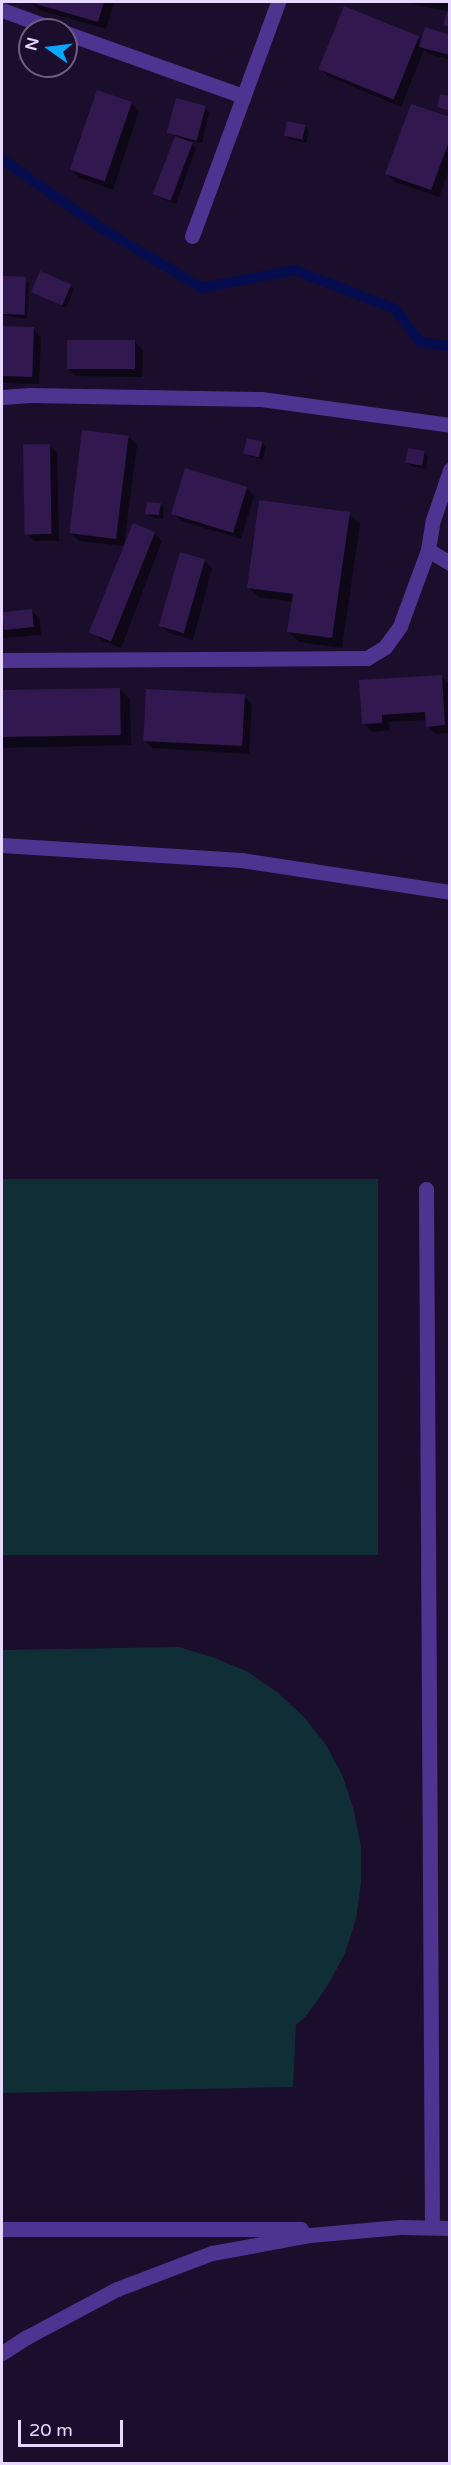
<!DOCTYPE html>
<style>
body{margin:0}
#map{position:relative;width:451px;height:2465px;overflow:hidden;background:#1a0e2c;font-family:"Varela Round",sans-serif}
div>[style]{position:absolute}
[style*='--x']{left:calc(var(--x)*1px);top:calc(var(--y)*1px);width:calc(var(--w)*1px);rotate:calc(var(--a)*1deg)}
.green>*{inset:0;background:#102e36;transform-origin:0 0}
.shadow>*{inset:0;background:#0007}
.stream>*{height:10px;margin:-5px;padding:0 5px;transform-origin:5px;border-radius:5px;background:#050d4e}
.building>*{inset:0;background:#31184f;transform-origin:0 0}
.minor>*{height:15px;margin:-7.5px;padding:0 7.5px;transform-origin:7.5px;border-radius:7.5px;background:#4e3490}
span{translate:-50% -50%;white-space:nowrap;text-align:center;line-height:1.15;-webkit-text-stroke:5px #1a0e2c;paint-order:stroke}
.frame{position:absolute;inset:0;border:3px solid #e6d8ff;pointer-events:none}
.north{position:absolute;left:18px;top:18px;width:60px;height:60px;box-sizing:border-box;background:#1a0e2c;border:2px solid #6c5f80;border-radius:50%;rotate:284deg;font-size:16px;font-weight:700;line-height:24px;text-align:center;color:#e6d8ff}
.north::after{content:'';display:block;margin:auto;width:21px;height:27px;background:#04a7ff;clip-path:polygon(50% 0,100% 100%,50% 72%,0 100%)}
.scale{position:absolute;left:18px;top:2420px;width:105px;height:27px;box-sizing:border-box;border:3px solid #e6d8ff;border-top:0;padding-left:8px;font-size:18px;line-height:21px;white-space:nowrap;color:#e6d8ff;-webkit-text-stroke:4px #1a0e2c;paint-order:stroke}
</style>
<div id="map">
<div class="green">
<div style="left:378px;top:1179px;width:376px;height:376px;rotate:90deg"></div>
<div style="clip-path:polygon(179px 1647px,215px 1658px,248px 1672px,278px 1693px,304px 1717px,326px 1745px,343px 1777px,354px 1811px,361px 1847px,361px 1883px,356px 1919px,345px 1953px,328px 1985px,307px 2015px,296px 2025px,293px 2087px,2px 2093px,2px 1650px)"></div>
</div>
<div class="shadow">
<div style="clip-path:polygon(31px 2px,114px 2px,106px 29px,39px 10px)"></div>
<div style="clip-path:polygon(400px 2px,449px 2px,447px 11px)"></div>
<div style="clip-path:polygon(450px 36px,450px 60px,429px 54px,424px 50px,401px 107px,328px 76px,320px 68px,418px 38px,422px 42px)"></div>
<div style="clip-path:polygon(31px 66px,65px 66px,62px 75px)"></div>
<div style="clip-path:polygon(131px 103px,139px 111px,113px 190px,80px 178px,72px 170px)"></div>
<div style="clip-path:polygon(205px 108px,209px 112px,202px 143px,188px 140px,196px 148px,176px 204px,160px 198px,156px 194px,177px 137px,168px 132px)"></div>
<div style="clip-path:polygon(450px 119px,450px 168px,439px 197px,395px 182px,387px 174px)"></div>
<div style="clip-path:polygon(305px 127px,309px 131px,306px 143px,289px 139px,285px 135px)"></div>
<div style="clip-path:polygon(2px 277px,25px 279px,29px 283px,27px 319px,2px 315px)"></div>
<div style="clip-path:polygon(70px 285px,74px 289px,66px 308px,33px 291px)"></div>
<div style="clip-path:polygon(2px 327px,33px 329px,41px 337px,39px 384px,5px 383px,2px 380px)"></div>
<div style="clip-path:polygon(135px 342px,143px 350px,142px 377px,76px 376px,68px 369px)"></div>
<div style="clip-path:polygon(129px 437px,137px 445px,124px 546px,79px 541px,71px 533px)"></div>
<div style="clip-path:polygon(262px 443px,266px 447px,263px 460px,249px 456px,245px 452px)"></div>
<div style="clip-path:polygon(49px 446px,57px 453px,59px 541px,34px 541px,26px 533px)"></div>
<div style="clip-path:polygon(424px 452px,428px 456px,426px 469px,411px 466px,407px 462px)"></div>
<div style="clip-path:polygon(246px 488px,254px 496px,241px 539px,181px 521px,173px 513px)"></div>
<div style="clip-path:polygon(160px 504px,164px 508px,163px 519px,151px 517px,147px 513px)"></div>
<div style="clip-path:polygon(349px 514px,360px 524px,342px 648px,299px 642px,289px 632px,293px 602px,259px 597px,248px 587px)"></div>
<div style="clip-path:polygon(154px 533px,162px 541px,121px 648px,101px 640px,93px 632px)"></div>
<div style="clip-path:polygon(204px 560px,212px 568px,193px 640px,169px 633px,161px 626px)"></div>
<div style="clip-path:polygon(32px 611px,39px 618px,41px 635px,2px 638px,2px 613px)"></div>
<div style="clip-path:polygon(441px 676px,449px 684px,450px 733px,436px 734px,428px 726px,427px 720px,389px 722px,390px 730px,372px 732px,364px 724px)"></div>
<div style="clip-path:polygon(120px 689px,130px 699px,131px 745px,2px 748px,2px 692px)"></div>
<div style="clip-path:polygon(244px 696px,252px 704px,249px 754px,152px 748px,144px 740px)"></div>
</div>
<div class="stream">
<div style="--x:2;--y:159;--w:121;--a:34.9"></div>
<div style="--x:101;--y:228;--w:117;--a:30.7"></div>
<div style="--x:202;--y:288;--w:95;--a:-11"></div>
<div style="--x:295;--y:270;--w:107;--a:21.3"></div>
<div style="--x:395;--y:309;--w:41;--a:52.9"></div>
<div style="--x:420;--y:342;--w:30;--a:8"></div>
</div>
<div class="building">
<div style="clip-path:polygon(29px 2px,104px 2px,98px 22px)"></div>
<div style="left:344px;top:6px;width:81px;height:68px;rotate:22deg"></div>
<div style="clip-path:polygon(449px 7px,450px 7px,450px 27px,443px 25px)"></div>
<div style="clip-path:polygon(425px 27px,450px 35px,450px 55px,419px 47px)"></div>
<div style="clip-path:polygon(23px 45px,30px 47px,30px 64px,18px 60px)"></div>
<div style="clip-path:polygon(39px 66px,60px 66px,58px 72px)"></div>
<div style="left:97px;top:90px;width:37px;height:84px;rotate:19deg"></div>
<div style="clip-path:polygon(440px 94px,450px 96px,450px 111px,437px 107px)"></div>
<div style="left:176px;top:98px;width:31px;height:36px;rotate:15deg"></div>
<div style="clip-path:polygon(411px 104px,450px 117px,450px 139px,431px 190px,385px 174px)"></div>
<div style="left:287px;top:121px;width:19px;height:15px;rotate:12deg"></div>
<div style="left:175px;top:136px;width:19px;height:62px;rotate:21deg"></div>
<div style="left:40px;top:271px;width:34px;height:23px;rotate:23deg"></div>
<div style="left:2px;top:276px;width:24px;height:38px;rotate:2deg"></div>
<div style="left:2px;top:326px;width:32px;height:50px;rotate:2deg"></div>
<div style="left:67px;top:340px;width:68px;height:29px"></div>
<div style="left:82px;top:430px;width:47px;height:104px;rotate:7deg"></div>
<div style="left:247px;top:438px;width:16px;height:16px;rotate:14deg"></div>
<div style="left:50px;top:444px;width:90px;height:27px;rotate:89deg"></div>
<div style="left:408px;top:448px;width:17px;height:15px;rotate:10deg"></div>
<div style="left:185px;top:468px;width:65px;height:48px;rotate:17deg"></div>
<div style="clip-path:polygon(259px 500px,350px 512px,332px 638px,287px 632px,293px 594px,247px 588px)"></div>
<div style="clip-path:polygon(147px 502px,161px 503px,159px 515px,145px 514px)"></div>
<div style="left:133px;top:523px;width:24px;height:118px;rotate:22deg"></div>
<div style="left:180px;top:552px;width:26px;height:77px;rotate:16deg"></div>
<div style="left:32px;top:609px;width:18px;height:30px;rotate:84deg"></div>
<div style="clip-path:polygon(442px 675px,445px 725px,426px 727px,425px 712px,382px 715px,382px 723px,362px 724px,359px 680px)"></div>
<div style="left:120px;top:688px;width:47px;height:118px;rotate:89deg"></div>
<div style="left:146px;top:689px;width:99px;height:52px;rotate:3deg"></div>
</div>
<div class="minor">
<div style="--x:2;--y:10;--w:59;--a:20"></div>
<div style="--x:66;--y:33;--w:188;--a:19.6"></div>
<div style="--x:192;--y:236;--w:249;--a:-69.8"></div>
<div style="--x:2;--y:397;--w:28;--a:-4"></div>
<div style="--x:30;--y:395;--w:231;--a:1"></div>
<div style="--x:261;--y:399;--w:191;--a:7.8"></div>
<div style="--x:428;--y:550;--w:26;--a:31"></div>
<div style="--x:2;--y:660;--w:365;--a:-0.3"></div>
<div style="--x:367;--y:658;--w:21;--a:-31"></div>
<div style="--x:385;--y:647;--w:26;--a:-54"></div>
<div style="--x:400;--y:626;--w:81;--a:-69.8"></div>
<div style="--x:428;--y:550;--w:30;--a:-81"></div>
<div style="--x:433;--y:520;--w:53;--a:-71.2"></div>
<div style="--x:2;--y:845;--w:239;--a:3.6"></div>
<div style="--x:241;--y:860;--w:211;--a:8.7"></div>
<div style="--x:426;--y:1189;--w:1038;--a:89.67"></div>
<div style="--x:2;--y:2229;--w:299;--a:0"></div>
<div style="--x:2;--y:2353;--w:30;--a:-33"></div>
<div style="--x:27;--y:2337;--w:102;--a:-28.1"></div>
<div style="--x:117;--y:2289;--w:102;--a:-20.8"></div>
<div style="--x:212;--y:2253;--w:100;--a:-10.4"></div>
<div style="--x:310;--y:2235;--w:90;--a:-5.1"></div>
<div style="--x:400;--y:2227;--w:50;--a:1.1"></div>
</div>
<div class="frame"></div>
<div class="north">N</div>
<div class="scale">20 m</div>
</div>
